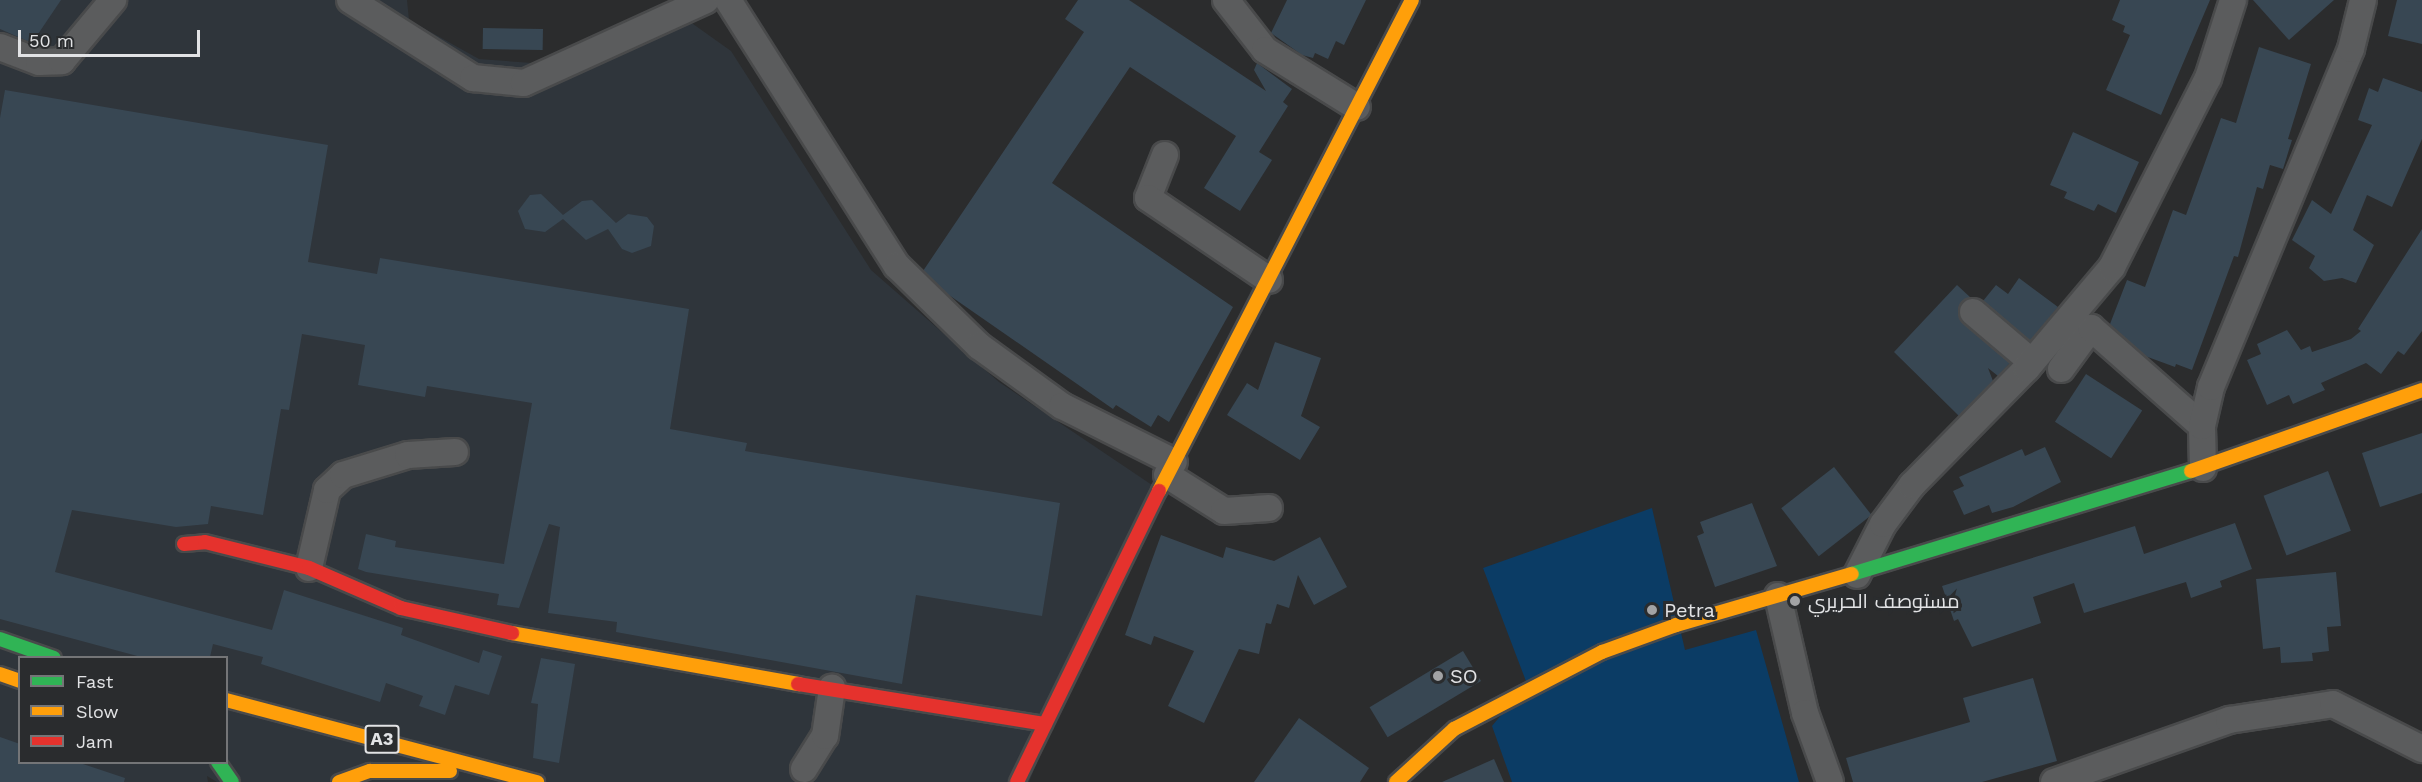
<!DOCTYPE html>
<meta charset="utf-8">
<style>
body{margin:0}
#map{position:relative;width:2422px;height:782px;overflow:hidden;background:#2b2c2d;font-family:"Work Sans",Cairo,sans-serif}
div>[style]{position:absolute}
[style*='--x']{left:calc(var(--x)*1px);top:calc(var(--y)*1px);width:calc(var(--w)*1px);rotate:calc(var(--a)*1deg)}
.built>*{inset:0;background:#2f353b}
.green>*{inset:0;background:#0b3c65}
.building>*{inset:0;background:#384753;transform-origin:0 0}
.roads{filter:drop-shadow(2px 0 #494a4b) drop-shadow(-2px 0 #494a4b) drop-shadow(0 2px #494a4b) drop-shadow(0 -2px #494a4b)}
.street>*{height:26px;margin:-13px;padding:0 13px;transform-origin:13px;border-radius:13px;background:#5b5c5d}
.fast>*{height:14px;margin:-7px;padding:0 7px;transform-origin:7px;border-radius:7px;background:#30b455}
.slow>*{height:14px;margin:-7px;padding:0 7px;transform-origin:7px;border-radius:7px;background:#ff9f0a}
.jam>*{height:14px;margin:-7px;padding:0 7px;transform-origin:7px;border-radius:7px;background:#e5322d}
.dots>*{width:16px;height:16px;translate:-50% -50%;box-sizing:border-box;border:3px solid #2a2c2e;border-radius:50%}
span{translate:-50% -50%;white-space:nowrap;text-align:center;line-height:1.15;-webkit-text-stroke:6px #2a2c2e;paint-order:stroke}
.shield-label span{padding:2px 4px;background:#2a2c2e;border:2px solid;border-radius:4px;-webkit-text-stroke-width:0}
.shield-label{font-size:18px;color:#e2e3e5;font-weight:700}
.poi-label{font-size:20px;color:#e2e3e5}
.left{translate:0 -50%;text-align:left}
.legend{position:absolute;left:18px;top:656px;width:210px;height:108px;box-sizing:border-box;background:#2a2c2e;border:2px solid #747577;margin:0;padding:8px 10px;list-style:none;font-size:18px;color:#e2e3e5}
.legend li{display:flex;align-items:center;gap:12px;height:30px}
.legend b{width:30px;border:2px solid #747577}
.scale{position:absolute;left:18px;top:30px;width:182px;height:27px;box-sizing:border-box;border:3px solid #e2e3e5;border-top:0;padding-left:8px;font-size:18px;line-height:21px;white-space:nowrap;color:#e2e3e5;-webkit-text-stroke:4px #2a2c2e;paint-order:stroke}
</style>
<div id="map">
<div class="built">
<div style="clip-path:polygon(evenodd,0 0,407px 0,409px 20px,479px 59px,532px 63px,665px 4px,731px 51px,871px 270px,999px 382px,1152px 485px,1029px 782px,217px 782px,207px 776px,208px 782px,0 782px,0 0,20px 658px,226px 658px,226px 762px,20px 762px,20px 658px)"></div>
</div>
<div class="green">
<div style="clip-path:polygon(1652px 508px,1685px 650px,1756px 630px,1799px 782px,1512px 782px,1492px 726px,1527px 684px,1483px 568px)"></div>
</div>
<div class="building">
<div style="clip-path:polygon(0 0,61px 0,32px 43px,0 29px)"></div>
<div style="clip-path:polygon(1078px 0,1129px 0,1266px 91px,1254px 70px,1257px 63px,1292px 89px,1283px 102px,1288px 106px,1259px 152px,1272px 160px,1240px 211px,1204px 188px,1236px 136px,1130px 67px,1052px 183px,1233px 307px,1169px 422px,1158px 415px,1151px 427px,1116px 405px,1113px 409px,946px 293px,923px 271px,1084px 32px,1065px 19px)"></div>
<div style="clip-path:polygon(1287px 0,1366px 0,1344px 45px,1336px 41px,1328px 59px,1315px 53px,1313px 58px,1302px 55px,1271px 33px)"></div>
<div style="clip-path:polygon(2120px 0,2210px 0,2161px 115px,2106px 90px,2130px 35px,2123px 32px,2125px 26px,2112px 20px)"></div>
<div style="clip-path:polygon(2253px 0,2334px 0,2289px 40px)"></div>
<div style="clip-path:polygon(2397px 0,2422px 0,2422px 44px,2388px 36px)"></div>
<div style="left:483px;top:28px;width:60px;height:21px;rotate:1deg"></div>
<div style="clip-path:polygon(2259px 47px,2311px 64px,2288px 139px,2292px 140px,2283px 169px,2270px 165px,2263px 189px,2257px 187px,2238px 257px,2234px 256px,2192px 370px,2176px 364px,2175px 367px,2145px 356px,2110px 324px,2127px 280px,2145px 287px,2173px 210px,2186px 215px,2221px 118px,2236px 123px)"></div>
<div style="clip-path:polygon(2383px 78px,2422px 92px,2422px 139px,2392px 207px,2367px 195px,2353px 230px,2374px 245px,2356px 283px,2342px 278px,2324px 281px,2309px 268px,2315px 256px,2292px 240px,2312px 200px,2331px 214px,2372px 125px,2358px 120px,2369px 88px,2378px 92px)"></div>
<div style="clip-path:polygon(5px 90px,328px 145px,308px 262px,377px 274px,380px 258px,689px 309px,670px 429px,747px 443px,745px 451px,1060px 503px,1042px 616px,916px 595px,902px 684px,616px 632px,617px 622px,548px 613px,560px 527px,549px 524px,519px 608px,497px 605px,499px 594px,366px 572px,358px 569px,366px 534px,396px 541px,395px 547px,504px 564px,532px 403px,427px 386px,425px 397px,358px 385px,365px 345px,302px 334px,289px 410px,281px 409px,263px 515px,211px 506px,208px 524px,176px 527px,72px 510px,55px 572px,272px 630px,284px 590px,403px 628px,401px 635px,479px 663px,483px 650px,502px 656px,489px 695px,455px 685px,445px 715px,419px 706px,423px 696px,386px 683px,380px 702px,261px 664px,263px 657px,213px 644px,210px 657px,141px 657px,0 619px,0 118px)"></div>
<div style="clip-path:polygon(2073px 132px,2139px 162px,2116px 213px,2098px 204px,2094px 211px,2064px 198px,2067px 192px,2050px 185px)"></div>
<div style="clip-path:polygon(541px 194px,563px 215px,582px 201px,592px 200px,616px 223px,628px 214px,647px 217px,654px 226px,651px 246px,632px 253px,622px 249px,608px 229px,586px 240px,563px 219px,545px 232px,525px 229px,518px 211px,530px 195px)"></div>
<div style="clip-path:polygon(2422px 229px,2422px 331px,2404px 355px,2398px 351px,2381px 374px,2366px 363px,2321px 383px,2325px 390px,2293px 404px,2289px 395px,2267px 405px,2247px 360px,2261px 354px,2257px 344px,2287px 330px,2301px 350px,2310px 346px,2312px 352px,2351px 339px,2361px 331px,2358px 329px)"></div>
<div style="clip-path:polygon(2019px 278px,2058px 307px,2030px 341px,1983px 301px,1996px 285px,2008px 294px)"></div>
<div style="clip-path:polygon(1957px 285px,1971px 298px,1961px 303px,1959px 318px,2010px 363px,1998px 376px,1988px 368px,1993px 381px,1959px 416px,1894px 352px)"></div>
<div style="clip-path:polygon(1275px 342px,1321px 358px,1301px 416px,1320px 427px,1300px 460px,1227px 415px,1247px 383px,1258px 390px)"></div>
<div style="left:2086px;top:374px;width:67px;height:57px;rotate:33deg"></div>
<div style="clip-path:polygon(2422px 433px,2422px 493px,2380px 507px,2362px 453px)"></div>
<div style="clip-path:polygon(2045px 447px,2061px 482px,2013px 507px,1992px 513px,1989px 505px,1964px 515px,1953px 491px,1964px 486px,1959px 477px,2022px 449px,2025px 456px)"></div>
<div style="left:1834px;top:467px;width:61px;height:67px;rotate:52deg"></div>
<div style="left:2328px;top:471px;width:64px;height:69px;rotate:69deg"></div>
<div style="clip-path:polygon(1752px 503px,1777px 566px,1715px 587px,1697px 536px,1704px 533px,1700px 522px)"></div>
<div style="clip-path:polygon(2235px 523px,2252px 569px,2220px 581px,2222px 587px,2191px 598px,2186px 582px,2084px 613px,2074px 583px,2033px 597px,2041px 623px,1972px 647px,1958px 619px,1954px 621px,1942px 586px,2135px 526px,2144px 554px)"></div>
<div style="clip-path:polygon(1161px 535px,1223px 558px,1226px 547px,1274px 561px,1320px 537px,1347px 587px,1314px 605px,1298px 575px,1289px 608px,1277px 604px,1271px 624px,1266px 623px,1259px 654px,1239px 649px,1204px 723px,1168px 706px,1194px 651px,1154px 636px,1151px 645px,1125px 635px)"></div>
<div style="clip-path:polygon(2336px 572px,2341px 626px,2327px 627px,2329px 651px,2312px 653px,2313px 661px,2281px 663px,2280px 647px,2263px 649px,2256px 579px)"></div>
<div style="left:1463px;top:651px;width:35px;height:109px;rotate:59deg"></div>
<div style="clip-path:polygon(541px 658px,575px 664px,559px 763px,533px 758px,538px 704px,531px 703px)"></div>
<div style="clip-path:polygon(2033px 678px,2057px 761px,1982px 782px,1853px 782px,1846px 758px,1970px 722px,1963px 698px)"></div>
<div style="clip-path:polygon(1299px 718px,1369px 768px,1360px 782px,1254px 782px)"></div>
<div style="clip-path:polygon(0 737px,20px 744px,20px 762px,77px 762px,125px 778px,124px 782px,0 782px)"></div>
<div style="clip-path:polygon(1494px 759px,1504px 782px,1442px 782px)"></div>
</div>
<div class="roads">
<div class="street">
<div style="--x:350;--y:0;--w:146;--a:32.4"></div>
<div style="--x:473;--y:78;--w:51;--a:5.6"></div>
<div style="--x:524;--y:83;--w:200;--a:-24.5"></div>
<div style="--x:728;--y:0;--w:315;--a:57.6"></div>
<div style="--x:897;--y:266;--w:115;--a:44.3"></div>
<div style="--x:979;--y:346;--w:102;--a:35.9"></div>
<div style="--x:1062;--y:406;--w:125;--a:26.6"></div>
<div style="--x:1226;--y:0;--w:63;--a:52"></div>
<div style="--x:1265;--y:50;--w:108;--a:31.8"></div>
<div style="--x:0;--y:47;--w:42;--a:21"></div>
<div style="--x:39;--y:62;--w:23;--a:-2"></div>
<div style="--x:62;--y:61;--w:80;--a:-50.1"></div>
<div style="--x:1165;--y:155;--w:46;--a:111.6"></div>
<div style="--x:1148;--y:198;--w:146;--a:34.1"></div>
<div style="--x:1973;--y:312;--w:77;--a:40.3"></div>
<div style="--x:2061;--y:369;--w:51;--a:-53.8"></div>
<div style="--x:2091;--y:328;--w:148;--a:41.4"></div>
<div style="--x:2203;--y:468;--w:42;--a:-91.4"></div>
<div style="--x:2202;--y:426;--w:40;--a:-77"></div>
<div style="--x:2211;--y:387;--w:366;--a:-67.5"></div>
<div style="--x:2351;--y:49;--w:50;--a:-76.2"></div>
<div style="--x:1167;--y:475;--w:67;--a:32.3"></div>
<div style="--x:1224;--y:511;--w:45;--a:-3.8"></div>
<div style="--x:309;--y:568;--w:80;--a:-77"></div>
<div style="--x:327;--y:490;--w:22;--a:-43"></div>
<div style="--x:343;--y:475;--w:68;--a:-17.1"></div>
<div style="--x:408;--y:455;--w:47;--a:-3.7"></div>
<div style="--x:1857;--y:575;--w:57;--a:-63"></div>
<div style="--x:1883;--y:524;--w:49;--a:-53.4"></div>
<div style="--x:1912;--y:485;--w:164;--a:-45.5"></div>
<div style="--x:2027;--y:368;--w:132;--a:-49.9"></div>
<div style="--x:2112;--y:267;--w:212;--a:-63.1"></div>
<div style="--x:2208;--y:78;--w:82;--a:-72.2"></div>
<div style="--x:1778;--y:596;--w:120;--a:77"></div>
<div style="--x:1805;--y:713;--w:73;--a:70.1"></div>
<div style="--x:804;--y:769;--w:39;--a:-58"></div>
<div style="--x:825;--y:736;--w:49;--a:-81.7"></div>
<div style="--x:2054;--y:782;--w:186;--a:-19.5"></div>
<div style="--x:2229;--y:720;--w:105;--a:-8.7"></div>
<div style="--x:2333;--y:704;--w:100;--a:26.8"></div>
</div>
<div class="fast">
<div style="--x:1852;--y:574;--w:354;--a:-16.9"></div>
<div style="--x:0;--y:639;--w:57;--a:19.4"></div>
<div style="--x:218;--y:762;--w:24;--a:55"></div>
</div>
<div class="slow">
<div style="--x:2191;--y:471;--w:245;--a:-19.3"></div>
<div style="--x:1159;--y:491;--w:552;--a:-62.74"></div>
<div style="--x:512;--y:633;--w:291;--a:10.1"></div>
<div style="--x:0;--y:674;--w:21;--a:19"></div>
<div style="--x:226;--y:700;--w:322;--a:14.8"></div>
<div style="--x:339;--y:782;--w:33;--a:-20"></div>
<div style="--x:370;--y:771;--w:80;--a:0"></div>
<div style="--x:1396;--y:782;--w:79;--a:-42.4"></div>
<div style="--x:1454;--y:729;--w:167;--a:-27.5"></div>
<div style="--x:1602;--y:652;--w:79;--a:-20"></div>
<div style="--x:1676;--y:625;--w:183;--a:-16.2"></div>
</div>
<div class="jam">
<div style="--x:184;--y:544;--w:21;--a:-5"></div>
<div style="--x:205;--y:542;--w:107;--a:14"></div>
<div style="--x:309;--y:568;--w:100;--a:23.5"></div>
<div style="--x:401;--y:608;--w:114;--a:12.7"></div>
<div style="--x:798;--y:684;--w:250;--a:9.2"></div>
<div style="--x:1017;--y:782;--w:324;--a:-64"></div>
</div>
</div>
<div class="dots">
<div style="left:1795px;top:601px;background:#a2a3a5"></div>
<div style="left:1652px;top:610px;background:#a2a3a5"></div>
<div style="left:1438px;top:676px;background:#a2a3a5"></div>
</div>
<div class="shield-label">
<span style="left:382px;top:739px">A3</span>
</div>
<div class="poi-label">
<span class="left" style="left:1808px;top:601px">مستوصف الحريري</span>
<span class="left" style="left:1664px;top:610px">Petra</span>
<span class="left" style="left:1450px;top:676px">SO</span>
</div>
<ul class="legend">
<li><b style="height:8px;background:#30b455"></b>Fast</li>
<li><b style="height:8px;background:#ff9f0a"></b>Slow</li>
<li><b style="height:8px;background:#e5322d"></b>Jam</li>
</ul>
<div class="scale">50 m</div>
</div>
